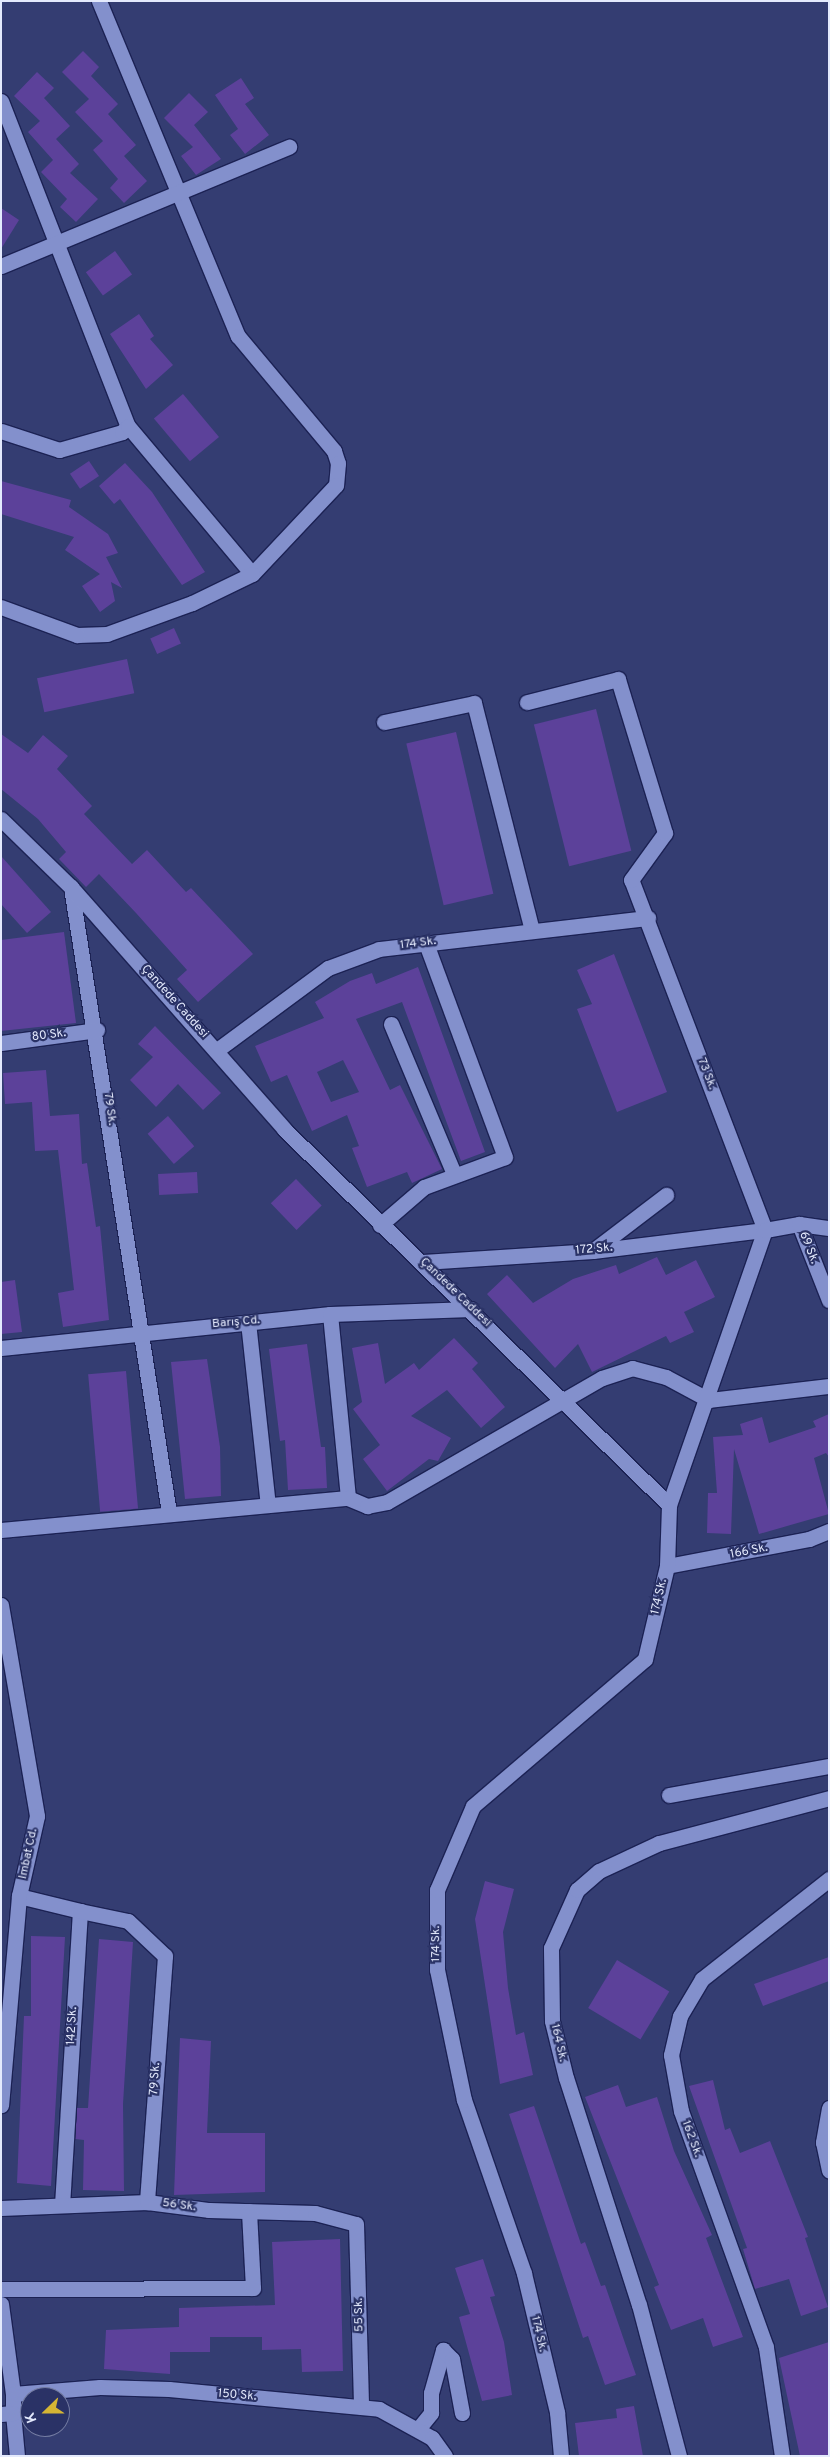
<!DOCTYPE html>
<meta charset="utf-8">
<style>
body{margin:0}
#map{position:relative;width:830px;height:2457px;overflow:hidden;background:#343d72;font-family:Overpass,sans-serif}
div>[style]{position:absolute}
[style*='--x']{left:calc(var(--x)*1px);top:calc(var(--y)*1px);width:calc(var(--w)*1px);rotate:calc(var(--a)*1deg)}
.building>*{inset:0;background:#5c419a;transform-origin:0 0}
.roads{filter:drop-shadow(1px 0 #1c2254) drop-shadow(-1px 0 #1c2254) drop-shadow(0 1px #1c2254) drop-shadow(0 -1px #1c2254)}
.minor>*{height:15px;margin:-7.5px;padding:0 7.5px;transform-origin:7.5px;border-radius:7.5px;background:#8390cc}
.tertiary>*{height:15px;margin:-7.5px;padding:0 7.5px;transform-origin:7.5px;border-radius:7.5px;background:#8390cc}
span{translate:-50% -50%;white-space:nowrap;text-align:center;line-height:1.15;-webkit-text-stroke:4.5px #2a3266;paint-order:stroke}
.street-label{font-size:12px;color:#e4eafd}
.frame{position:absolute;inset:0;border:2px solid #e4eafd;pointer-events:none}
.north{position:absolute;left:20px;top:2387px;width:50px;height:50px;box-sizing:border-box;background:#2a3266;border:1px solid #747ca2;border-radius:50%;rotate:248deg;font-size:14px;font-weight:700;line-height:20px;text-align:center;color:#e4eafd}
.north::after{content:'';display:block;margin:auto;width:18px;height:22px;background:#d5b534;clip-path:polygon(50% 0,100% 100%,50% 72%,0 100%)}
</style>
<div id="map">
<div class="building">
<div style="clip-path:polygon(83px 51px,99px 67px,91px 76px,118px 104px,108px 114px,136px 145px,124px 156px,147px 181px,124px 203px,110px 188px,118px 179px,93px 150px,103px 141px,75px 112px,89px 99px,62px 72px)"></div>
<div style="clip-path:polygon(37px 72px,54px 88px,44px 98px,70px 126px,56px 139px,79px 164px,70px 173px,98px 199px,76px 222px,60px 207px,67px 199px,41px 172px,53px 160px,28px 132px,40px 121px,14px 96px)"></div>
<div style="clip-path:polygon(241px 78px,254px 98px,245px 104px,269px 135px,245px 154px,230px 135px,238px 129px,215px 95px)"></div>
<div style="clip-path:polygon(189px 93px,208px 112px,194px 125px,221px 159px,196px 175px,181px 156px,193px 147px,164px 118px)"></div>
<div style="clip-path:polygon(1px 208px,19px 220px,1px 249px)"></div>
<div style="left:115px;top:251px;width:29px;height:36px;rotate:54deg"></div>
<div style="clip-path:polygon(139px 314px,154px 336px,150px 339px,173px 365px,146px 389px,110px 334px)"></div>
<div style="left:183px;top:394px;width:56px;height:38px;rotate:50deg"></div>
<div style="left:89px;top:461px;width:18px;height:23px;rotate:56deg"></div>
<div style="clip-path:polygon(125px 463px,152px 492px,205px 572px,182px 585px,120px 499px,114px 504px,99px 486px)"></div>
<div style="clip-path:polygon(1px 481px,71px 500px,69px 507px,108px 534px,118px 553px,106px 557px,122px 588px,111px 582px,115px 601px,100px 612px,82px 586px,100px 574px,65px 550px,74px 537px,1px 514px)"></div>
<div style="left:174px;top:628px;width:17px;height:26px;rotate:66deg"></div>
<div style="left:127px;top:659px;width:35px;height:92px;rotate:78deg"></div>
<div style="left:596px;top:709px;width:146px;height:64px;rotate:76deg"></div>
<div style="left:456px;top:732px;width:166px;height:51px;rotate:77deg"></div>
<div style="clip-path:polygon(1px 734px,28px 753px,43px 735px,68px 756px,57px 769px,92px 806px,84px 814px,132px 864px,147px 850px,186px 892px,191px 888px,253px 954px,198px 1002px,177px 979px,187px 970px,136px 913px,99px 874px,86px 887px,59px 859px,66px 852px,38px 819px,1px 789px)"></div>
<div style="clip-path:polygon(1px 856px,51px 912px,27px 933px,1px 904px)"></div>
<div style="clip-path:polygon(64px 932px,76px 1023px,1px 1031px,1px 940px)"></div>
<div style="clip-path:polygon(614px 954px,667px 1092px,617px 1112px,577px 1009px,592px 1004px,577px 970px)"></div>
<div style="clip-path:polygon(evenodd,418px 967px,485px 1152px,461px 1161px,402px 1002px,356px 1019px,390px 1090px,400px 1085px,442px 1169px,412px 1183px,407px 1172px,367px 1187px,352px 1148px,359px 1146px,347px 1115px,312px 1131px,287px 1075px,271px 1082px,255px 1046px,324px 1018px,315px 1002px,350px 981px,372px 973px,376px 984px,418px 967px,343px 1060px,359px 1092px,331px 1102px,317px 1072px,343px 1060px)"></div>
<div style="clip-path:polygon(155px 1026px,221px 1093px,203px 1110px,178px 1084px,156px 1107px,130px 1080px,153px 1057px,138px 1044px)"></div>
<div style="clip-path:polygon(46px 1070px,50px 1116px,79px 1114px,82px 1164px,87px 1163px,96px 1227px,100px 1226px,109px 1320px,63px 1327px,58px 1293px,74px 1290px,58px 1150px,35px 1151px,32px 1102px,5px 1104px,3px 1073px)"></div>
<div style="left:168px;top:1116px;width:40px;height:27px;rotate:49deg"></div>
<div style="left:197px;top:1172px;width:21px;height:39px;rotate:87deg"></div>
<div style="left:296px;top:1179px;width:37px;height:35px;rotate:46deg"></div>
<div style="clip-path:polygon(657px 1257px,666px 1275px,696px 1260px,715px 1297px,684px 1312px,694px 1332px,670px 1343px,666px 1336px,592px 1372px,578px 1344px,555px 1368px,487px 1294px,507px 1275px,533px 1303px,573px 1279px,616px 1265px,619px 1274px)"></div>
<div style="clip-path:polygon(15px 1280px,22px 1332px,1px 1334px,1px 1282px)"></div>
<div style="clip-path:polygon(454px 1338px,478px 1363px,472px 1369px,505px 1407px,481px 1428px,447px 1390px,411px 1416px,451px 1438px,438px 1461px,429px 1459px,387px 1491px,363px 1459px,380px 1445px,353px 1409px,362px 1402px,352px 1348px,378px 1343px,385px 1384px,414px 1363px,419px 1370px)"></div>
<div style="clip-path:polygon(307px 1344px,321px 1447px,325px 1447px,327px 1488px,288px 1490px,285px 1440px,280px 1441px,269px 1349px)"></div>
<div style="clip-path:polygon(207px 1359px,220px 1447px,221px 1496px,185px 1499px,171px 1362px)"></div>
<div style="left:126px;top:1371px;width:138px;height:38px;rotate:85deg"></div>
<div style="clip-path:polygon(829px 1414px,829px 1457px,826px 1453px,814px 1458px,829px 1514px,759px 1534px,734px 1449px,731px 1534px,707px 1533px,708px 1493px,717px 1493px,713px 1437px,743px 1435px,740px 1424px,762px 1417px,769px 1443px,816px 1427px,813px 1421px)"></div>
<div style="clip-path:polygon(485px 1881px,514px 1889px,503px 1932px,508px 1988px,516px 2035px,524px 2032px,533px 2075px,500px 2084px,475px 1919px)"></div>
<div style="clip-path:polygon(31px 1936px,65px 1937px,51px 2186px,17px 2183px,24px 2016px,31px 2016px)"></div>
<div style="clip-path:polygon(99px 1939px,133px 1942px,123px 2104px,124px 2191px,83px 2190px,84px 2140px,75px 2139px,77px 2108px,88px 2108px)"></div>
<div style="clip-path:polygon(829px 1957px,829px 1981px,763px 2006px,754px 1984px)"></div>
<div style="left:617px;top:1960px;width:61px;height:56px;rotate:31deg"></div>
<div style="clip-path:polygon(180px 2038px,211px 2041px,207px 2133px,265px 2133px,265px 2192px,174px 2195px)"></div>
<div style="clip-path:polygon(713px 2080px,725px 2130px,730px 2128px,740px 2153px,770px 2141px,808px 2237px,805px 2238px,828px 2307px,801px 2316px,789px 2279px,755px 2289px,743px 2249px,747px 2248px,689px 2086px)"></div>
<div style="clip-path:polygon(618px 2085px,626px 2107px,657px 2097px,674px 2151px,712px 2235px,706px 2238px,743px 2337px,713px 2347px,703px 2318px,671px 2330px,654px 2287px,659px 2285px,585px 2097px)"></div>
<div style="clip-path:polygon(534px 2106px,581px 2244px,585px 2242px,601px 2286px,605px 2285px,636px 2375px,605px 2385px,588px 2336px,583px 2338px,509px 2114px)"></div>
<div style="clip-path:polygon(340px 2239px,343px 2371px,302px 2372px,301px 2349px,262px 2350px,262px 2337px,210px 2337px,210px 2352px,170px 2352px,170px 2374px,104px 2369px,106px 2330px,179px 2327px,179px 2308px,275px 2305px,272px 2242px)"></div>
<div style="clip-path:polygon(483px 2259px,495px 2296px,490px 2297px,504px 2342px,512px 2395px,482px 2401px,459px 2317px,470px 2314px,455px 2268px)"></div>
<div style="clip-path:polygon(829px 2342px,829px 2456px,800px 2456px,779px 2358px)"></div>
<div style="clip-path:polygon(634px 2406px,643px 2456px,579px 2456px,575px 2423px,617px 2418px,616px 2409px)"></div>
</div>
<div class="roads">
<div class="minor">
<div style="--x:99;--y:1;--w:363;--a:67.5"></div>
<div style="--x:238;--y:336;--w:150;--a:50.1"></div>
<div style="--x:334;--y:451;--w:13;--a:72"></div>
<div style="--x:338;--y:463;--w:22;--a:95"></div>
<div style="--x:336;--y:485;--w:122;--a:133.3"></div>
<div style="--x:1;--y:101;--w:349;--a:68.7"></div>
<div style="--x:1;--y:266;--w:312;--a:-22.5"></div>
<div style="--x:1;--y:431;--w:61;--a:18.1"></div>
<div style="--x:59;--y:450;--w:66;--a:-15.9"></div>
<div style="--x:122;--y:432;--w:8;--a:-45"></div>
<div style="--x:128;--y:426;--w:193;--a:50"></div>
<div style="--x:252;--y:574;--w:67;--a:154.2"></div>
<div style="--x:192;--y:603;--w:90;--a:160"></div>
<div style="--x:107;--y:634;--w:30;--a:178"></div>
<div style="--x:77;--y:635;--w:81;--a:-159.8"></div>
<div style="--x:384;--y:722;--w:92;--a:-11.9"></div>
<div style="--x:474;--y:703;--w:235;--a:75.7"></div>
<div style="--x:71;--y:887;--w:634;--a:81.1"></div>
<div style="--x:391;--y:1024;--w:163;--a:67.2"></div>
<div style="--x:1;--y:1043;--w:97;--a:-7.7"></div>
<div style="--x:217;--y:1050;--w:138;--a:-36.5"></div>
<div style="--x:328;--y:968;--w:54;--a:-20.4"></div>
<div style="--x:379;--y:949;--w:271;--a:-6.6"></div>
<div style="--x:799;--y:1224;--w:82;--a:68.5"></div>
<div style="--x:380;--y:1225;--w:58;--a:-40.8"></div>
<div style="--x:424;--y:1187;--w:86;--a:-20.3"></div>
<div style="--x:505;--y:1157;--w:228;--a:-110.3"></div>
<div style="--x:594;--y:1250;--w:91;--a:-37.4"></div>
<div style="--x:423;--y:1262;--w:170;--a:-3.7"></div>
<div style="--x:593;--y:1251;--w:173;--a:-7"></div>
<div style="--x:765;--y:1230;--w:375;--a:-110.9"></div>
<div style="--x:631;--y:880;--w:58;--a:-54.1"></div>
<div style="--x:665;--y:833;--w:161;--a:-107"></div>
<div style="--x:618;--y:679;--w:94;--a:165.8"></div>
<div style="--x:330;--y:1314;--w:185;--a:84.4"></div>
<div style="--x:248;--y:1322;--w:184;--a:83.8"></div>
<div style="--x:1;--y:1530;--w:348;--a:-5.3"></div>
<div style="--x:348;--y:1498;--w:21;--a:23"></div>
<div style="--x:367;--y:1506;--w:20;--a:-11"></div>
<div style="--x:387;--y:1502;--w:248;--a:-30"></div>
<div style="--x:602;--y:1378;--w:32;--a:-18"></div>
<div style="--x:632;--y:1368;--w:35;--a:15"></div>
<div style="--x:666;--y:1377;--w:49;--a:28.1"></div>
<div style="--x:709;--y:1400;--w:121;--a:-6.7"></div>
<div style="--x:667;--y:1566;--w:145;--a:-10.8"></div>
<div style="--x:809;--y:1539;--w:22;--a:-22"></div>
<div style="--x:669;--y:1795;--w:163;--a:-10.3"></div>
<div style="--x:19;--y:1896;--w:63;--a:13.8"></div>
<div style="--x:80;--y:1911;--w:293;--a:93.5"></div>
<div style="--x:80;--y:1911;--w:49;--a:11.8"></div>
<div style="--x:128;--y:1921;--w:51;--a:43.4"></div>
<div style="--x:165;--y:1956;--w:247;--a:94.2"></div>
<div style="--x:1;--y:2208;--w:146;--a:-2.4"></div>
<div style="--x:147;--y:2202;--w:63;--a:7.4"></div>
<div style="--x:209;--y:2210;--w:106;--a:1.6"></div>
<div style="--x:315;--y:2213;--w:42;--a:15"></div>
<div style="--x:356;--y:2224;--w:183;--a:88.4"></div>
<div style="--x:1;--y:2289;--w:252;--a:-0.2"></div>
<div style="--x:253;--y:2288;--w:77;--a:-93"></div>
<div style="--x:13;--y:2413;--w:43;--a:84.7"></div>
<div style="--x:418;--y:2429;--w:21;--a:-51"></div>
<div style="--x:431;--y:2413;--w:20;--a:-90"></div>
<div style="--x:431;--y:2393;--w:45;--a:-74.4"></div>
<div style="--x:443;--y:2350;--w:13;--a:45"></div>
<div style="--x:452;--y:2359;--w:55;--a:79.5"></div>
<div style="--x:679;--y:2456;--w:156;--a:-104.8"></div>
<div style="--x:639;--y:2305;--w:238;--a:-107.8"></div>
<div style="--x:566;--y:2078;--w:59;--a:-103.8"></div>
<div style="--x:552;--y:2021;--w:73;--a:-90.8"></div>
<div style="--x:551;--y:1948;--w:64;--a:-65.9"></div>
<div style="--x:577;--y:1890;--w:29;--a:-41"></div>
<div style="--x:599;--y:1871;--w:66;--a:-25"></div>
<div style="--x:659;--y:1843;--w:176;--a:-14.8"></div>
<div style="--x:782;--y:2456;--w:110;--a:-98.4"></div>
<div style="--x:766;--y:2347;--w:251;--a:-109.8"></div>
<div style="--x:681;--y:2111;--w:57;--a:-100.1"></div>
<div style="--x:671;--y:2055;--w:40;--a:-77"></div>
<div style="--x:680;--y:2016;--w:43;--a:-59.3"></div>
<div style="--x:702;--y:1979;--w:162;--a:-38.2"></div>
</div>
<div class="tertiary">
<div style="--x:1;--y:819;--w:98;--a:44.2"></div>
<div style="--x:71;--y:887;--w:322;--a:48.6"></div>
<div style="--x:284;--y:1129;--w:538;--a:44.32"></div>
<div style="--x:1;--y:1348;--w:331;--a:-5.9"></div>
<div style="--x:330;--y:1314;--w:141;--a:-2"></div>
<div style="--x:1;--y:1605;--w:214;--a:80.3"></div>
<div style="--x:37;--y:1816;--w:82;--a:102.7"></div>
<div style="--x:19;--y:1896;--w:210;--a:94.9"></div>
<div style="--x:829;--y:2108;--w:35;--a:100"></div>
<div style="--x:823;--y:2142;--w:29;--a:78"></div>
<div style="--x:1;--y:2304;--w:91;--a:82.4"></div>
<div style="--x:13;--y:2394;--w:19;--a:90"></div>
<div style="--x:13;--y:2413;--w:12;--a:175"></div>
<div style="--x:13;--y:2394;--w:87;--a:-4.6"></div>
<div style="--x:100;--y:2387;--w:69;--a:1.7"></div>
<div style="--x:169;--y:2389;--w:211;--a:5.4"></div>
<div style="--x:379;--y:2409;--w:60;--a:28.7"></div>
<div style="--x:432;--y:2438;--w:22;--a:54"></div>
<div style="--x:561;--y:2456;--w:44;--a:-95.2"></div>
<div style="--x:557;--y:2412;--w:143;--a:-103.4"></div>
<div style="--x:524;--y:2273;--w:183;--a:-109.1"></div>
<div style="--x:464;--y:2100;--w:133;--a:-101.7"></div>
<div style="--x:437;--y:1970;--w:80;--a:-90"></div>
<div style="--x:437;--y:1890;--w:91;--a:-66.8"></div>
<div style="--x:473;--y:1806;--w:226;--a:-40.5"></div>
<div style="--x:645;--y:1659;--w:96;--a:-76.7"></div>
<div style="--x:667;--y:1566;--w:61;--a:-88.1"></div>
<div style="--x:669;--y:1505;--w:291;--a:-70.8"></div>
<div style="--x:765;--y:1230;--w:35;--a:-10"></div>
<div style="--x:799;--y:1224;--w:30;--a:8"></div>
</div>
</div>
<div class="street-label">
<span style="left:418px;top:944px;rotate:-7deg">174 Sk.</span>
<span style="left:174px;top:1002px;rotate:48deg">Çandede Caddesi</span>
<span style="left:49px;top:1036px;rotate:-7deg">80 Sk.</span>
<span style="left:706px;top:1074px;rotate:69deg">73 Sk.</span>
<span style="left:109px;top:1109px;rotate:82deg">79 Sk.</span>
<span style="left:808px;top:1248px;rotate:69deg">69 Sk.</span>
<span style="left:594px;top:1250px;rotate:-5deg">172 Sk.</span>
<span style="left:455px;top:1293px;rotate:44deg">Çandede Caddesi</span>
<span style="left:236px;top:1323px;rotate:-5deg">Barış Cd.</span>
<span style="left:749px;top:1552px;rotate:-11deg">166 Sk.</span>
<span style="left:660px;top:1597px;rotate:-77deg">174 Sk.</span>
<span style="left:29px;top:1854px;rotate:-78deg">Imbat Cd.</span>
<span style="left:437px;top:1944px;rotate:-90deg">174 Sk.</span>
<span style="left:73px;top:2026px;rotate:-87deg">142 Sk.</span>
<span style="left:558px;top:2043px;rotate:77deg">164 Sk.</span>
<span style="left:156px;top:2079px;rotate:-86deg">79 Sk.</span>
<span style="left:691px;top:2139px;rotate:70deg">162 Sk.</span>
<span style="left:179px;top:2206px;rotate:8deg">56 Sk.</span>
<span style="left:360px;top:2315px;rotate:-91deg">55 Sk.</span>
<span style="left:538px;top:2334px;rotate:77deg">174 Sk.</span>
<span style="left:237px;top:2396px;rotate:5deg">150 Sk.</span>
</div>
<div class="frame"></div>
<div class="north">K</div>
</div>
